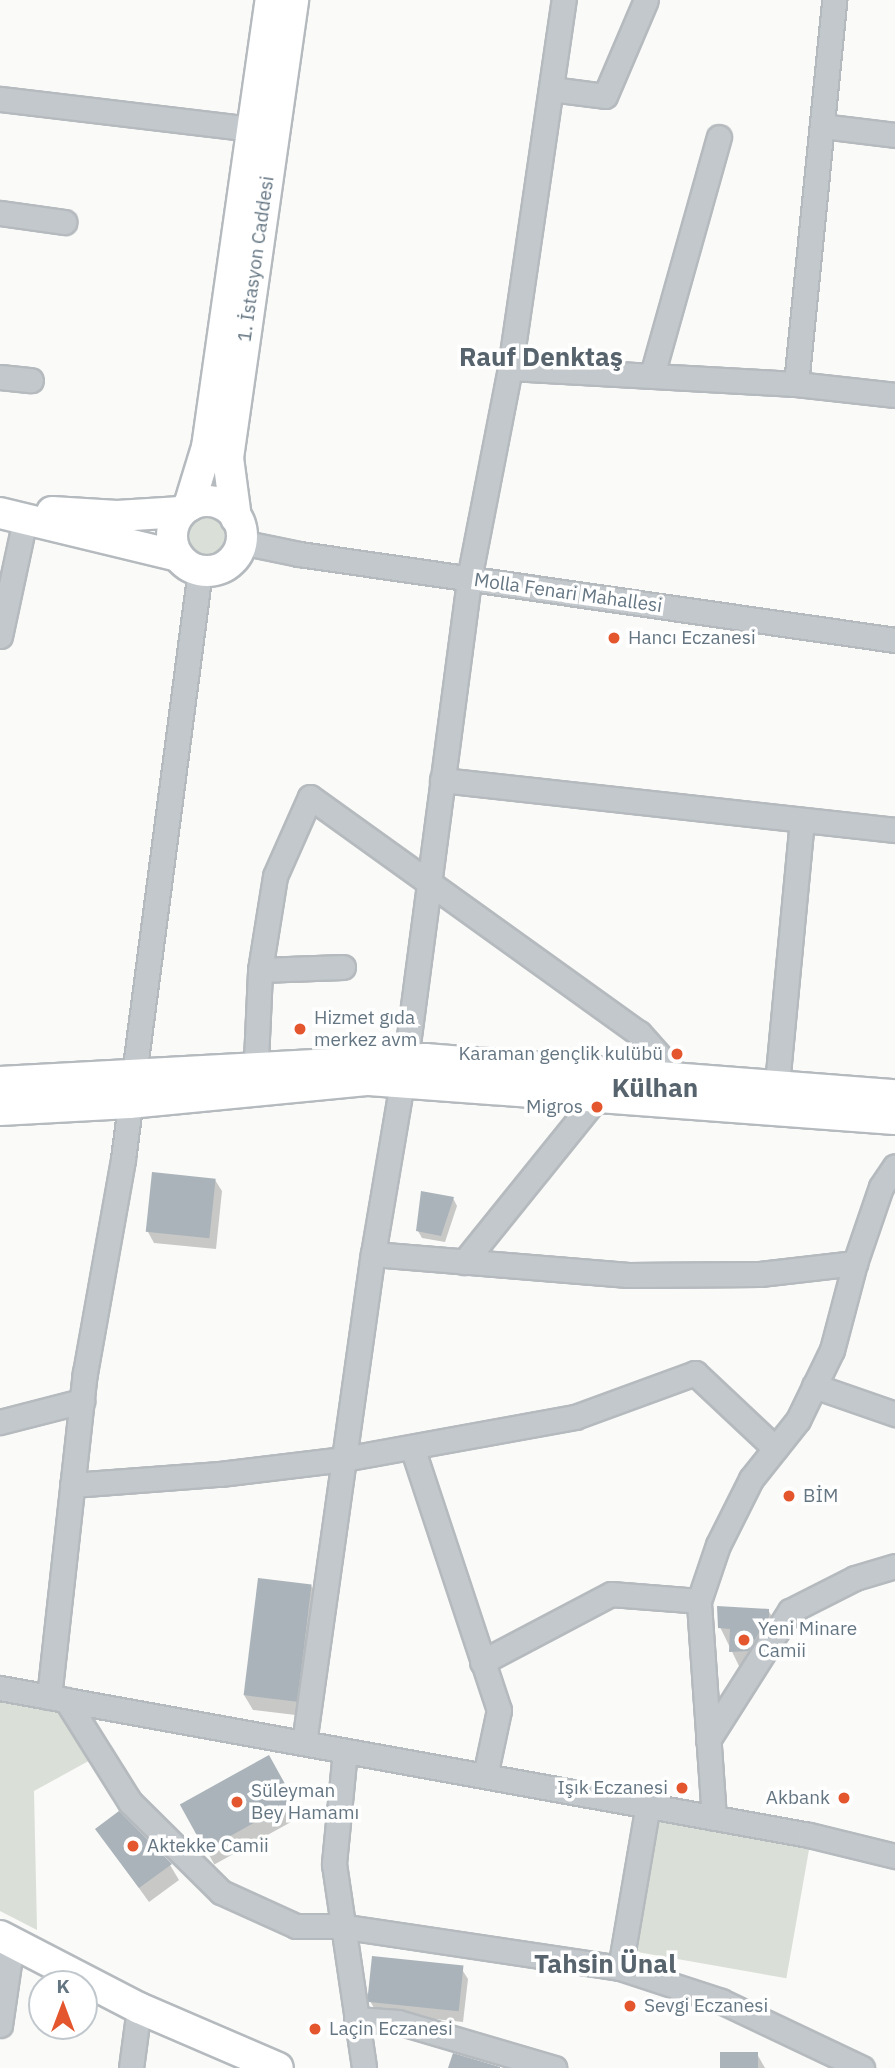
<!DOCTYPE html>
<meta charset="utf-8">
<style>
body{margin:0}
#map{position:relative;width:895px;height:2068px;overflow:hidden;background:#fafaf8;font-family:"IBM Plex Sans",sans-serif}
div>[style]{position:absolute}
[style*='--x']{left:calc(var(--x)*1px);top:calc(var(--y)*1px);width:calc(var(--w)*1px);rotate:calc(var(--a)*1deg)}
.green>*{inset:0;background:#dadfd7;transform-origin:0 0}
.round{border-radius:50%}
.shadow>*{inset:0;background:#0003;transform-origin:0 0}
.building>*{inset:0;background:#aab3b9;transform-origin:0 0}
.roads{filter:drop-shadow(2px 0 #b5babe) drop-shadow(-2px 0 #b5babe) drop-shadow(0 2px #b5babe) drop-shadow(0 -2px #b5babe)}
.minor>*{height:23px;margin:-11.5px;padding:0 11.5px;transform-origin:11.5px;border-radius:11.5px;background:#c3c8cc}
.major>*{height:30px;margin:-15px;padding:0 15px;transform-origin:15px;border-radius:15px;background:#fff}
.major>.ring{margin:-15px;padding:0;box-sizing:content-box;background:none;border:30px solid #fff;border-radius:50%}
.dots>*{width:19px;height:19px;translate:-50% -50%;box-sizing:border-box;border:4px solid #fff;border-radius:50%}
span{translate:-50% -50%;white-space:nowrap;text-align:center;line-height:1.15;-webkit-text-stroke:7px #fff;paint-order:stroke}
.street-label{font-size:19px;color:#657683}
.poi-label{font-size:19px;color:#657683}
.left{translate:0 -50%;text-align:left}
.right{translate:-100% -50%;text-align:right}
.district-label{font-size:26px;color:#57646e;font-weight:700}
.north{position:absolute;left:28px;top:1970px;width:70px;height:70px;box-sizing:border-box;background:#fff;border:2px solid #c1c8cd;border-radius:50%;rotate:0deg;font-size:19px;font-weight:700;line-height:28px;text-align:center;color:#657683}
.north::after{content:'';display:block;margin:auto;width:24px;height:32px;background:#e4572e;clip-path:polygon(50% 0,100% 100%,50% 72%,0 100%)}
</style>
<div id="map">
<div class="green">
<div class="round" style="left:182px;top:511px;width:46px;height:46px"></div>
<div style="clip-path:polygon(0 1694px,61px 1705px,94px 1758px,34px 1791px,37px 1930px,0 1911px)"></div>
<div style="left:655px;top:1819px;width:157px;height:134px;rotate:10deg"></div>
</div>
<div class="shadow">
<div style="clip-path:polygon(215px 1180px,222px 1191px,216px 1249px,154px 1243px,148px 1232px)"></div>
<div style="clip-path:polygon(453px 1198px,457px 1206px,445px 1242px,422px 1238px,418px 1231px)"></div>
<div style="clip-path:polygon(311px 1586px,320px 1601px,304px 1716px,253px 1710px,244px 1695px)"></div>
<div style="clip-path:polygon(768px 1610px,777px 1625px,756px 1666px,739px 1666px,720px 1627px)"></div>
<div style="left:268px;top:1757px;width:68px;height:99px;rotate:61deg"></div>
<div style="clip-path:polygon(97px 1830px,170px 1865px,179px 1880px,149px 1902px)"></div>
<div style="clip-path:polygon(461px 1968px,468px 1979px,463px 2022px,377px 2013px,370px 2001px)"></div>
<div style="clip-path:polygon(757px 2054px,765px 2068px,722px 2068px)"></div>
</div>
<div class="building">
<div style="left:152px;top:1172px;width:64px;height:60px;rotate:6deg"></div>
<div style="clip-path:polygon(421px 1191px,454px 1197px,441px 1236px,416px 1231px)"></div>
<div style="left:258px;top:1578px;width:54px;height:118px;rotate:7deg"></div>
<div style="clip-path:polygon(717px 1606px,769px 1609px,769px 1617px,748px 1651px,729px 1652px,730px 1629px,718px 1628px)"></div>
<div style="left:269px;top:1755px;width:52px;height:102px;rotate:61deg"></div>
<div style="clip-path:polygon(119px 1811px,172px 1864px,139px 1888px,95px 1829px)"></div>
<div style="left:372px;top:1956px;width:92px;height:46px;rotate:6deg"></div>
<div style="left:758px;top:2052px;width:16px;height:38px;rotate:90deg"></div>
<div style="clip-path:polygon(453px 2053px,500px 2067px,500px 2068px,448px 2068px)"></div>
</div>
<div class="roads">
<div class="minor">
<div style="--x:551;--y:89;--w:54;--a:7.4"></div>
<div style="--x:605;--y:96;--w:104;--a:-66.9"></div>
<div style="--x:0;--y:99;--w:254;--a:6.8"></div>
<div style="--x:822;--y:126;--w:74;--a:7"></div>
<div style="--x:0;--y:213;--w:65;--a:8"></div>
<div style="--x:510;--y:368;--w:286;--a:3.2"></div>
<div style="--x:796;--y:384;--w:100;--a:6.3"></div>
<div style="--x:652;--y:375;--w:247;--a:-74.3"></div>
<div style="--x:0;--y:377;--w:31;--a:6"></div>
<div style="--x:796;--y:384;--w:386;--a:-84.3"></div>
<div style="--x:241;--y:542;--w:59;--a:11.7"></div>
<div style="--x:299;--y:554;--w:602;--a:8.21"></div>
<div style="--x:0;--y:636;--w:120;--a:-77.9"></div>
<div style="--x:442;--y:780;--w:456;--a:6.3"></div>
<div style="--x:260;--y:970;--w:83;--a:-2.1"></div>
<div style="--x:255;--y:1082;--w:112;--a:-87.4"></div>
<div style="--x:260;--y:970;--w:95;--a:-80.9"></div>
<div style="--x:275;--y:876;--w:86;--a:-66.1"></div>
<div style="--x:310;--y:797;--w:405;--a:35.7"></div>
<div style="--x:639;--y:1033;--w:59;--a:48.4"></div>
<div style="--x:777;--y:1084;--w:265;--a:-84.6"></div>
<div style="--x:373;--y:1254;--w:256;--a:4.7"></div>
<div style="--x:628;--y:1275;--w:132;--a:-0.4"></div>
<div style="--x:760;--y:1274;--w:96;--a:-6.6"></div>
<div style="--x:464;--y:1262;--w:213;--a:-51.1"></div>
<div style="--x:814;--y:1386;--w:86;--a:19.1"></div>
<div style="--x:0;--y:1422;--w:85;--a:-14.4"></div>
<div style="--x:412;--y:1447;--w:277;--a:71.7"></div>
<div style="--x:499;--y:1710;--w:67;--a:102"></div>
<div style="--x:72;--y:1485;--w:148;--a:-4.3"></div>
<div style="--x:220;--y:1474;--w:125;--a:-6.9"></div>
<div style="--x:344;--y:1459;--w:235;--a:-10.3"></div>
<div style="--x:575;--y:1417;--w:128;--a:-20.1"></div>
<div style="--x:695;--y:1373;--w:110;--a:43.2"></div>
<div style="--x:482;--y:1662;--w:146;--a:-27.8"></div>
<div style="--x:611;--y:1594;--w:88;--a:4.5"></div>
<div style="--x:0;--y:1688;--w:822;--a:10.3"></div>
<div style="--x:809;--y:1835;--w:89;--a:13.7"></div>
<div style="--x:49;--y:1697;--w:326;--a:-83.7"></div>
<div style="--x:85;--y:1373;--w:217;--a:-79.9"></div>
<div style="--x:123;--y:1159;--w:594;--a:-82.55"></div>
<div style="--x:66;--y:1700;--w:120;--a:57.9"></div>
<div style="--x:130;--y:1802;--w:128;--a:44.7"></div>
<div style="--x:221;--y:1892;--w:82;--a:24.4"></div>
<div style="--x:296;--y:1926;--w:44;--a:0"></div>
<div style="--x:340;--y:1926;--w:283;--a:8.5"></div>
<div style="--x:620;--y:1968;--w:106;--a:18.1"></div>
<div style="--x:721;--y:2001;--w:156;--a:25.4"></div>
<div style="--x:708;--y:1740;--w:153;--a:-57.6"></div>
<div style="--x:790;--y:1611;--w:73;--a:-26.9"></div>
<div style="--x:855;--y:1578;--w:42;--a:-16.7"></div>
<div style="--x:304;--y:1743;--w:494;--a:-82"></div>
<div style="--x:373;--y:1254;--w:198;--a:-80.4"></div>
<div style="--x:406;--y:1059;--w:484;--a:-82.5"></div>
<div style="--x:469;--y:579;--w:215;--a:-79"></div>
<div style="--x:510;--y:368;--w:372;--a:-81.7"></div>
<div style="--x:345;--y:1751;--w:114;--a:95.6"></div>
<div style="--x:334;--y:1864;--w:206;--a:81.6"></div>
<div style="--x:714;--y:1818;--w:218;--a:-94"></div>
<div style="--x:699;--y:1601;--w:59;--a:-71.3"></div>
<div style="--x:718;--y:1545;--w:74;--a:-63.4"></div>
<div style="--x:751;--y:1479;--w:75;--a:-51.5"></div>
<div style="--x:798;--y:1420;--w:78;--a:-64.1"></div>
<div style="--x:832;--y:1350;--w:90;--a:-75.2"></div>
<div style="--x:855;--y:1263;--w:80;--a:-71.1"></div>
<div style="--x:881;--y:1187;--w:25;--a:-56"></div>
<div style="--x:620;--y:1968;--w:165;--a:-80.3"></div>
<div style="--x:356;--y:2019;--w:42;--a:4.1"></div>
<div style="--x:398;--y:2022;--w:163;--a:16.4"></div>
<div style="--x:0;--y:2025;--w:83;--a:-81.7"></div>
<div style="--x:131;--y:2068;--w:61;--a:-82.4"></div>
</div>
<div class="major">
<div class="ring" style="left:172px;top:501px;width:40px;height:40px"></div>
<div style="--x:189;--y:506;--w:62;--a:-73"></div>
<div style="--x:207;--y:447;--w:452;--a:-81.9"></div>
<div style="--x:52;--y:512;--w:65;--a:3.5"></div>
<div style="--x:117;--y:516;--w:64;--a:-3.6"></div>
<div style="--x:0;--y:513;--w:183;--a:13.6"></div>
<div style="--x:236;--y:518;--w:61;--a:-97.6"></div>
<div style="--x:228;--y:458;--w:463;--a:-81.9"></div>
<div style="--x:0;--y:1082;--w:426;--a:-3.1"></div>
<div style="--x:425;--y:1059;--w:471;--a:4.4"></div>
<div style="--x:0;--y:1110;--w:129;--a:-3.1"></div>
<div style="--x:129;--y:1103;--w:241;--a:-5.5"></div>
<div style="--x:369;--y:1080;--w:527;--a:4.24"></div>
<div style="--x:0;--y:1936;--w:157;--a:27.4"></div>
<div style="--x:139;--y:2008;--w:151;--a:23.3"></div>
</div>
</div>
<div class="dots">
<div style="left:614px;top:638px;background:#e4572e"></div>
<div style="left:300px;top:1029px;background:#e4572e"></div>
<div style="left:677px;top:1054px;background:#e4572e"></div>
<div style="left:597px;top:1107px;background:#e4572e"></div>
<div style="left:789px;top:1496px;background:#e4572e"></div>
<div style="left:744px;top:1640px;background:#e4572e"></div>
<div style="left:682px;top:1788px;background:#e4572e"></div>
<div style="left:844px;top:1798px;background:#e4572e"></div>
<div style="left:237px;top:1802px;background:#e4572e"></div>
<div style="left:133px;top:1846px;background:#e4572e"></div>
<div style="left:630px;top:2006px;background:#e4572e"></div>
<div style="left:315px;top:2029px;background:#e4572e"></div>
</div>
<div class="street-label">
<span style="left:256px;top:259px;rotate:-82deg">1. İstasyon Caddesi</span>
<span style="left:568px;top:593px;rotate:8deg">Molla Fenari Mahallesi</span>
</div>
<div class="poi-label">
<span class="left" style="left:628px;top:638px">Hancı Eczanesi</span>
<span class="left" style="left:314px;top:1029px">Hizmet gıda<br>merkez avm</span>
<span class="right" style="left:663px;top:1054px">Karaman gençlik kulübü</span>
<span class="right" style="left:583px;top:1107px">Migros</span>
<span class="left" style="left:803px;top:1496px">BİM</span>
<span class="left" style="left:758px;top:1640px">Yeni Minare<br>Camii</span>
<span class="right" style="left:668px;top:1788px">Işık Eczanesi</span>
<span class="left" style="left:251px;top:1802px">Süleyman<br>Bey Hamamı</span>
<span class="right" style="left:830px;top:1798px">Akbank</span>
<span class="left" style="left:147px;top:1846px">Aktekke Camii</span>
<span class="left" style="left:644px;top:2006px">Sevgi Eczanesi</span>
<span class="left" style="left:329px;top:2029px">Laçin Eczanesi</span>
</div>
<div class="district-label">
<span style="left:541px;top:357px">Rauf Denktaş</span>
<span style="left:655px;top:1088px">Külhan</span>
<span style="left:605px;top:1964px">Tahsin Ünal</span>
</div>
<div class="north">K</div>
</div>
